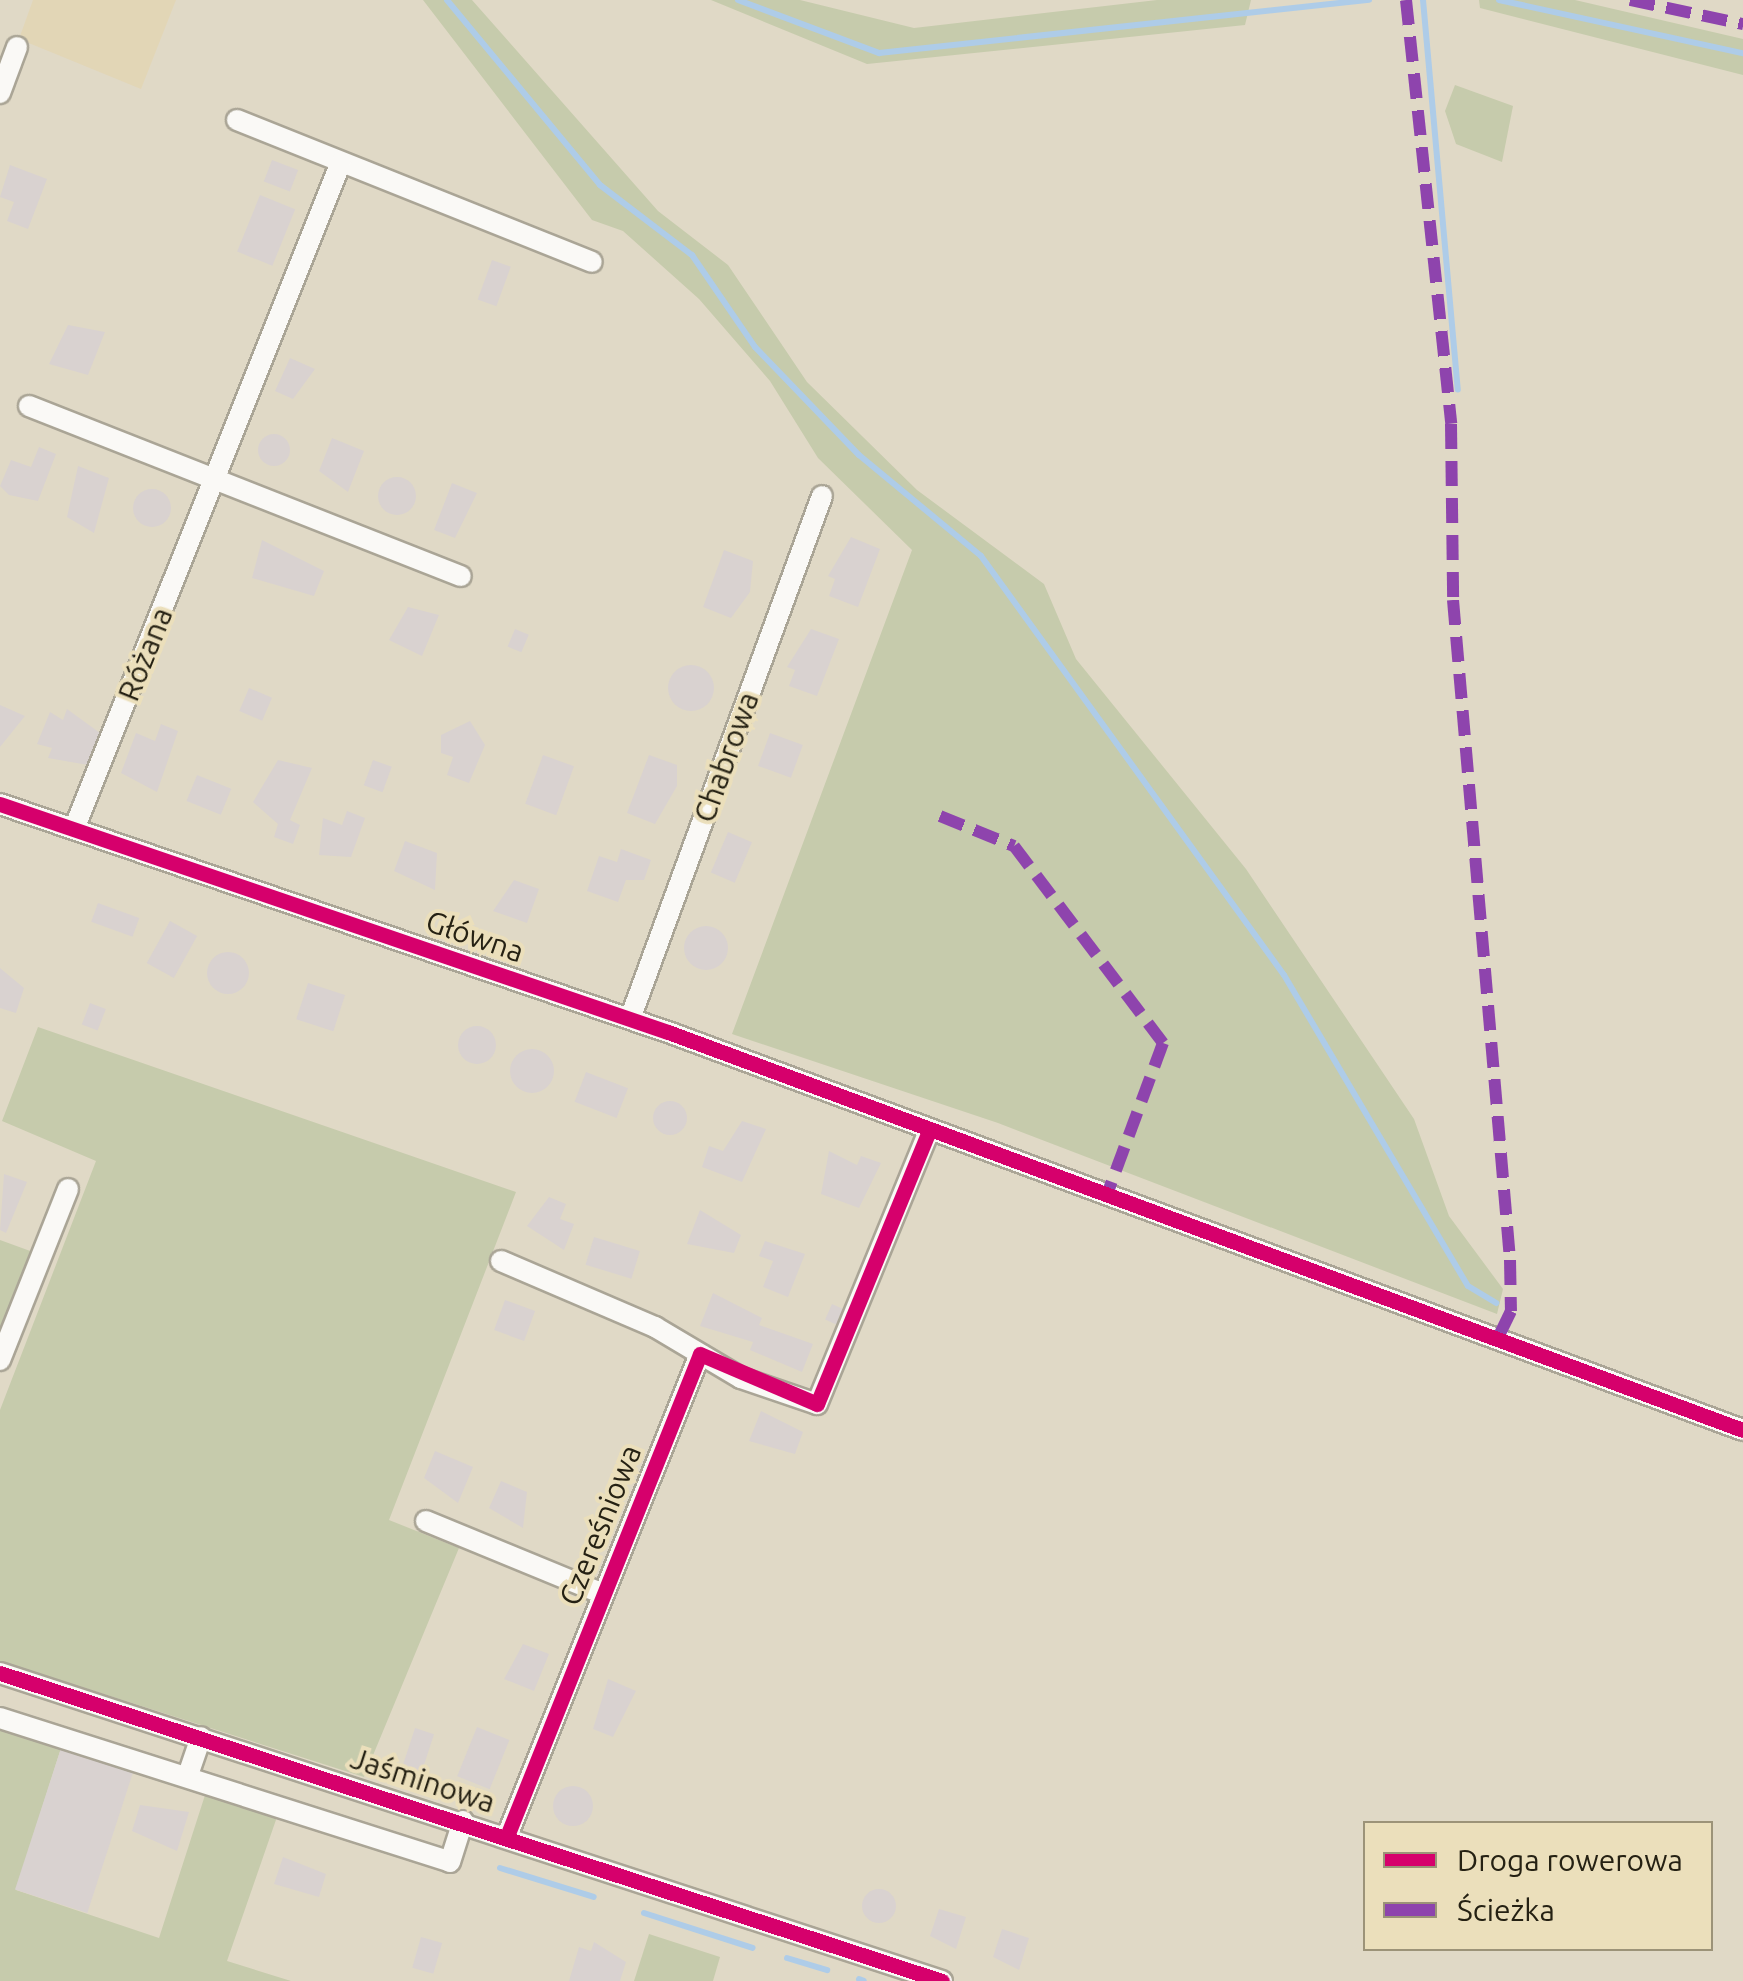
<!DOCTYPE html>
<meta charset="utf-8">
<style>
body{margin:0}
#map{position:relative;width:1743px;height:1981px;overflow:hidden;background:#e0d9c6;font-family:Ubuntu,sans-serif}
div>[style]{position:absolute}
[style*='--x']{left:calc(var(--x)*1px);top:calc(var(--y)*1px);width:calc(var(--w)*1px);rotate:calc(var(--a)*1deg)}
.built>*{inset:0;background:#e2d6b6}
.green>*{inset:0;background:#c6cbac}
.stream>*{height:6px;margin:-3px;padding:0 3px;transform-origin:3px;border-radius:3px;background:#aecce8}
.building>*{inset:0;background:#d9d2d0;transform-origin:0 0}
.round{border-radius:50%}
.roads{filter:drop-shadow(2px 0 #aaa596) drop-shadow(-2px 0 #aaa596) drop-shadow(0 2px #aaa596) drop-shadow(0 -2px #aaa596)}
.minor>*{height:20px;margin:-10px;padding:0 10px;transform-origin:10px;border-radius:10px;background:#faf9f6}
.quiet>*{height:12px;margin-top:-6px;transform-origin:0;background:repeating-linear-gradient(90deg,#8e44ad 0 25px,transparent 0 37px)}
.cycleway>*{height:15px;margin:-7.5px;padding:0 7.5px;transform-origin:7.5px;border-radius:7.5px;background:#d6006c}
span{translate:-50% -50%;white-space:nowrap;text-align:center;line-height:1.15;-webkit-text-stroke:8px #ebdfbb;paint-order:stroke}
.street-label{font-size:30px;color:#252113}
.legend{position:absolute;left:1363px;top:1821px;width:350px;height:130px;box-sizing:border-box;background:#ebdfbb;border:2px solid #9c9378;margin:0;padding:12px 18px;list-style:none;font-size:30px;color:#252113}
.legend li{display:flex;align-items:center;gap:20px;height:50px}
.legend b{width:50px;border:2px solid #9c9378}
</style>
<div id="map">
<div class="built">
<div style="clip-path:polygon(33px 0,176px 0,141px 89px,19px 39px)"></div>
</div>
<div class="green">
<div style="clip-path:polygon(423px 0,472px 0,658px 211px,728px 265px,807px 382px,917px 490px,1044px 584px,1076px 659px,1246px 869px,1414px 1119px,1449px 1216px,1503px 1289px,1497px 1314px,998px 1123px,732px 1034px,912px 550px,818px 458px,770px 381px,699px 299px,623px 231px,592px 220px)"></div>
<div style="clip-path:polygon(711px 0,800px 0,914px 28px,1157px 0,1251px 0,1245px 25px,867px 64px)"></div>
<div style="clip-path:polygon(1479px 0,1575px 0,1743px 39px,1743px 75px,1480px 8px)"></div>
<div style="clip-path:polygon(1455px 85px,1513px 106px,1502px 162px,1456px 144px,1445px 111px)"></div>
<div style="clip-path:polygon(38px 1027px,516px 1192px,389px 1520px,459px 1548px,364px 1777px,0 1661px,0 1410px,96px 1161px,2px 1121px)"></div>
<div style="clip-path:polygon(0 1240px,33px 1252px,0 1336px)"></div>
<div style="clip-path:polygon(0 1725px,62px 1745px,16px 1890px,159px 1938px,206px 1792px,278px 1814px,227px 1961px,291px 1981px,0 1981px)"></div>
<div style="clip-path:polygon(649px 1934px,720px 1957px,713px 1981px,634px 1981px)"></div>
</div>
<div class="stream">
<div style="--x:447;--y:0;--w:240;--a:50.4"></div>
<div style="--x:600;--y:185;--w:116;--a:37.3"></div>
<div style="--x:692;--y:255;--w:112;--a:55.6"></div>
<div style="--x:755;--y:347;--w:150;--a:46.1"></div>
<div style="--x:859;--y:455;--w:158;--a:39.6"></div>
<div style="--x:981;--y:556;--w:517;--a:54.13"></div>
<div style="--x:1284;--y:975;--w:361;--a:59.4"></div>
<div style="--x:1468;--y:1286;--w:33;--a:31"></div>
<div style="--x:738;--y:0;--w:151;--a:20.6"></div>
<div style="--x:879;--y:53;--w:493;--a:-6.2"></div>
<div style="--x:1423;--y:0;--w:391;--a:84.9"></div>
<div style="--x:1499;--y:0;--w:250;--a:12.3"></div>
<div style="--x:500;--y:1868;--w:98;--a:17.1"></div>
<div style="--x:644;--y:1913;--w:114;--a:17.8"></div>
<div style="--x:787;--y:1958;--w:42;--a:16.7"></div>
<div style="--x:859;--y:1979;--w:5;--a:22"></div>
</div>
<div class="building">
<div style="left:272px;top:160px;width:28px;height:23px;rotate:21deg"></div>
<div style="clip-path:polygon(10px 165px,47px 179px,28px 229px,7px 221px,14px 202px,0 197px)"></div>
<div style="left:260px;top:195px;width:38px;height:61px;rotate:22deg"></div>
<div style="left:492px;top:260px;width:20px;height:42px;rotate:20deg"></div>
<div style="clip-path:polygon(68px 325px,105px 332px,88px 375px,49px 364px)"></div>
<div style="clip-path:polygon(290px 358px,315px 369px,293px 399px,275px 391px)"></div>
<div class="round" style="left:258px;top:434px;width:32px;height:32px"></div>
<div style="clip-path:polygon(332px 438px,364px 451px,348px 492px,319px 471px)"></div>
<div style="clip-path:polygon(39px 447px,56px 454px,38px 501px,9px 495px,0 486px,11px 460px,31px 467px)"></div>
<div style="clip-path:polygon(78px 466px,109px 478px,94px 533px,67px 517px)"></div>
<div class="round" style="left:378px;top:477px;width:38px;height:38px"></div>
<div style="clip-path:polygon(452px 483px,477px 493px,455px 538px,434px 530px)"></div>
<div class="round" style="left:133px;top:489px;width:38px;height:38px"></div>
<div style="clip-path:polygon(851px 537px,880px 549px,858px 607px,829px 596px,835px 579px,828px 576px)"></div>
<div style="clip-path:polygon(262px 540px,324px 571px,314px 596px,252px 578px)"></div>
<div style="clip-path:polygon(724px 550px,753px 561px,750px 592px,731px 618px,703px 607px)"></div>
<div style="clip-path:polygon(408px 607px,439px 615px,422px 656px,389px 640px)"></div>
<div style="left:515px;top:629px;width:15px;height:19px;rotate:23deg"></div>
<div style="clip-path:polygon(811px 629px,839px 639px,817px 696px,789px 686px,795px 670px,787px 667px)"></div>
<div class="round" style="left:668px;top:665px;width:46px;height:46px"></div>
<div style="left:249px;top:688px;width:25px;height:25px;rotate:23deg"></div>
<div style="clip-path:polygon(0 705px,25px 716px,0 747px)"></div>
<div style="clip-path:polygon(67px 709px,100px 733px,88px 765px,48px 758px,52px 748px,37px 744px,50px 712px,63px 720px)"></div>
<div style="clip-path:polygon(470px 721px,485px 745px,469px 783px,447px 775px,453px 757px,441px 753px,441px 735px)"></div>
<div style="clip-path:polygon(161px 724px,178px 731px,157px 792px,121px 773px,136px 733px,155px 741px)"></div>
<div style="left:770px;top:733px;width:35px;height:35px;rotate:20deg"></div>
<div style="left:543px;top:755px;width:33px;height:52px;rotate:20deg"></div>
<div style="clip-path:polygon(649px 755px,677px 765px,677px 786px,655px 824px,627px 813px)"></div>
<div style="clip-path:polygon(278px 760px,312px 768px,290px 820px,300px 825px,293px 844px,274px 837px,278px 824px,253px 802px)"></div>
<div style="left:373px;top:760px;width:20px;height:27px;rotate:20deg"></div>
<div style="left:197px;top:775px;width:37px;height:28px;rotate:22deg"></div>
<div style="clip-path:polygon(347px 811px,365px 818px,351px 857px,319px 855px,323px 818px,342px 825px)"></div>
<div style="left:728px;top:832px;width:26px;height:44px;rotate:23deg"></div>
<div style="clip-path:polygon(405px 841px,437px 853px,435px 890px,394px 871px)"></div>
<div style="clip-path:polygon(621px 849px,651px 860px,644px 880px,626px 880px,618px 902px,587px 891px,599px 856px,617px 862px)"></div>
<div style="clip-path:polygon(514px 880px,539px 889px,527px 923px,493px 911px)"></div>
<div style="left:98px;top:903px;width:44px;height:20px;rotate:20deg"></div>
<div style="left:170px;top:921px;width:31px;height:48px;rotate:29deg"></div>
<div class="round" style="left:684px;top:926px;width:44px;height:44px"></div>
<div class="round" style="left:207px;top:952px;width:42px;height:42px"></div>
<div style="clip-path:polygon(0 968px,24px 988px,16px 1013px,0 1008px)"></div>
<div style="left:308px;top:983px;width:39px;height:38px;rotate:18deg"></div>
<div style="left:90px;top:1003px;width:17px;height:23px;rotate:21deg"></div>
<div class="round" style="left:458px;top:1026px;width:38px;height:38px"></div>
<div class="round" style="left:510px;top:1049px;width:44px;height:44px"></div>
<div style="left:586px;top:1072px;width:45px;height:32px;rotate:21deg"></div>
<div class="round" style="left:653px;top:1101px;width:34px;height:34px"></div>
<div style="clip-path:polygon(742px 1121px,766px 1129px,742px 1182px,702px 1167px,709px 1146px,723px 1151px)"></div>
<div style="clip-path:polygon(829px 1151px,857px 1165px,861px 1156px,881px 1163px,859px 1208px,821px 1194px)"></div>
<div style="clip-path:polygon(4px 1174px,27px 1182px,6px 1233px,0 1230px)"></div>
<div style="clip-path:polygon(549px 1197px,566px 1204px,560px 1219px,574px 1224px,564px 1250px,527px 1226px)"></div>
<div style="clip-path:polygon(700px 1210px,741px 1235px,734px 1253px,687px 1244px)"></div>
<div style="left:594px;top:1237px;width:48px;height:29px;rotate:17deg"></div>
<div style="clip-path:polygon(765px 1241px,805px 1254px,788px 1297px,763px 1287px,773px 1261px,759px 1256px)"></div>
<div style="clip-path:polygon(713px 1293px,762px 1318px,759px 1325px,813px 1344px,802px 1372px,750px 1350px,753px 1342px,700px 1326px)"></div>
<div style="left:505px;top:1300px;width:32px;height:32px;rotate:20deg"></div>
<div style="left:832px;top:1304px;width:12px;height:17px;rotate:24deg"></div>
<div style="clip-path:polygon(761px 1411px,803px 1432px,795px 1454px,749px 1441px)"></div>
<div style="clip-path:polygon(435px 1451px,473px 1467px,458px 1503px,424px 1478px)"></div>
<div style="clip-path:polygon(501px 1481px,527px 1492px,523px 1528px,489px 1508px)"></div>
<div style="clip-path:polygon(523px 1644px,549px 1654px,534px 1691px,504px 1679px)"></div>
<div style="clip-path:polygon(608px 1679px,636px 1691px,613px 1737px,593px 1729px)"></div>
<div style="left:477px;top:1727px;width:35px;height:53px;rotate:22deg"></div>
<div style="left:415px;top:1728px;width:20px;height:44px;rotate:18deg"></div>
<div style="left:62px;top:1745px;width:76px;height:152px;rotate:18deg"></div>
<div class="round" style="left:553px;top:1786px;width:40px;height:40px"></div>
<div style="clip-path:polygon(140px 1805px,189px 1812px,177px 1851px,132px 1831px)"></div>
<div style="clip-path:polygon(283px 1857px,326px 1874px,319px 1897px,274px 1884px)"></div>
<div class="round" style="left:862px;top:1889px;width:34px;height:34px"></div>
<div style="clip-path:polygon(939px 1909px,966px 1917px,956px 1949px,930px 1936px)"></div>
<div style="clip-path:polygon(1002px 1929px,1029px 1938px,1019px 1970px,993px 1957px)"></div>
<div style="left:421px;top:1937px;width:22px;height:32px;rotate:16deg"></div>
<div style="clip-path:polygon(594px 1942px,626px 1962px,620px 1981px,569px 1981px,579px 1947px,591px 1951px)"></div>
</div>
<div class="roads">
<div class="minor">
<div style="--x:0;--y:93;--w:49;--a:-69.7"></div>
<div style="--x:237;--y:120;--w:382;--a:21.8"></div>
<div style="--x:29;--y:406;--w:464;--a:21.5"></div>
<div style="--x:0;--y:804;--w:706;--a:18.85"></div>
<div style="--x:668;--y:1032;--w:1146;--a:20.32"></div>
<div style="--x:74;--y:829;--w:718;--a:-68.18"></div>
<div style="--x:630;--y:1019;--w:557;--a:-69.84"></div>
<div style="--x:501;--y:1261;--w:168;--a:23.2"></div>
<div style="--x:655;--y:1327;--w:100;--a:30.7"></div>
<div style="--x:741;--y:1378;--w:80;--a:18.9"></div>
<div style="--x:817;--y:1404;--w:297;--a:-67.7"></div>
<div style="--x:0;--y:1360;--w:184;--a:-68.3"></div>
<div style="--x:426;--y:1521;--w:189;--a:22.4"></div>
<div style="--x:0;--y:1673;--w:991;--a:18.11"></div>
<div style="--x:0;--y:1718;--w:472;--a:17.7"></div>
<div style="--x:450;--y:1862;--w:43;--a:-72.4"></div>
<div style="--x:188;--y:1775;--w:40;--a:-71.1"></div>
<div style="--x:507;--y:1836;--w:519;--a:-68.18"></div>
</div>
</div>
<div class="quiet">
<div style="--x:1406;--y:0;--w:426;--a:83.9"></div>
<div style="--x:1451;--y:424;--w:176;--a:89.3"></div>
<div style="--x:1453;--y:600;--w:662;--a:85.06"></div>
<div style="--x:1510;--y:1260;--w:51;--a:88.9"></div>
<div style="--x:1511;--y:1311;--w:32;--a:116"></div>
<div style="--x:1630;--y:0;--w:116;--a:12"></div>
<div style="--x:940;--y:816;--w:80;--a:22.1"></div>
<div style="--x:1014;--y:846;--w:247;--a:52.9"></div>
<div style="--x:1163;--y:1043;--w:164;--a:110.3"></div>
</div>
<div class="cycleway">
<div style="--x:0;--y:804;--w:706;--a:18.85"></div>
<div style="--x:668;--y:1032;--w:1146;--a:20.32"></div>
<div style="--x:0;--y:1673;--w:991;--a:18.11"></div>
<div style="--x:507;--y:1836;--w:519;--a:-68.18"></div>
<div style="--x:700;--y:1354;--w:127;--a:23.1"></div>
<div style="--x:817;--y:1404;--w:297;--a:-67.7"></div>
</div>
<div class="street-label">
<span style="left:145px;top:654px;rotate:-68deg">Różana</span>
<span style="left:726px;top:757px;rotate:-70deg">Chabrowa</span>
<span style="left:475px;top:936px;rotate:19deg">Główna</span>
<span style="left:600px;top:1525px;rotate:-68deg">Czereśniowa</span>
<span style="left:423px;top:1780px;rotate:18deg">Jaśminowa</span>
</div>
<ul class="legend">
<li><b style="height:12px;background:#d6006c"></b>Droga rowerowa</li>
<li><b style="height:12px;background:#8e44ad"></b>Ścieżka</li>
</ul>
</div>
